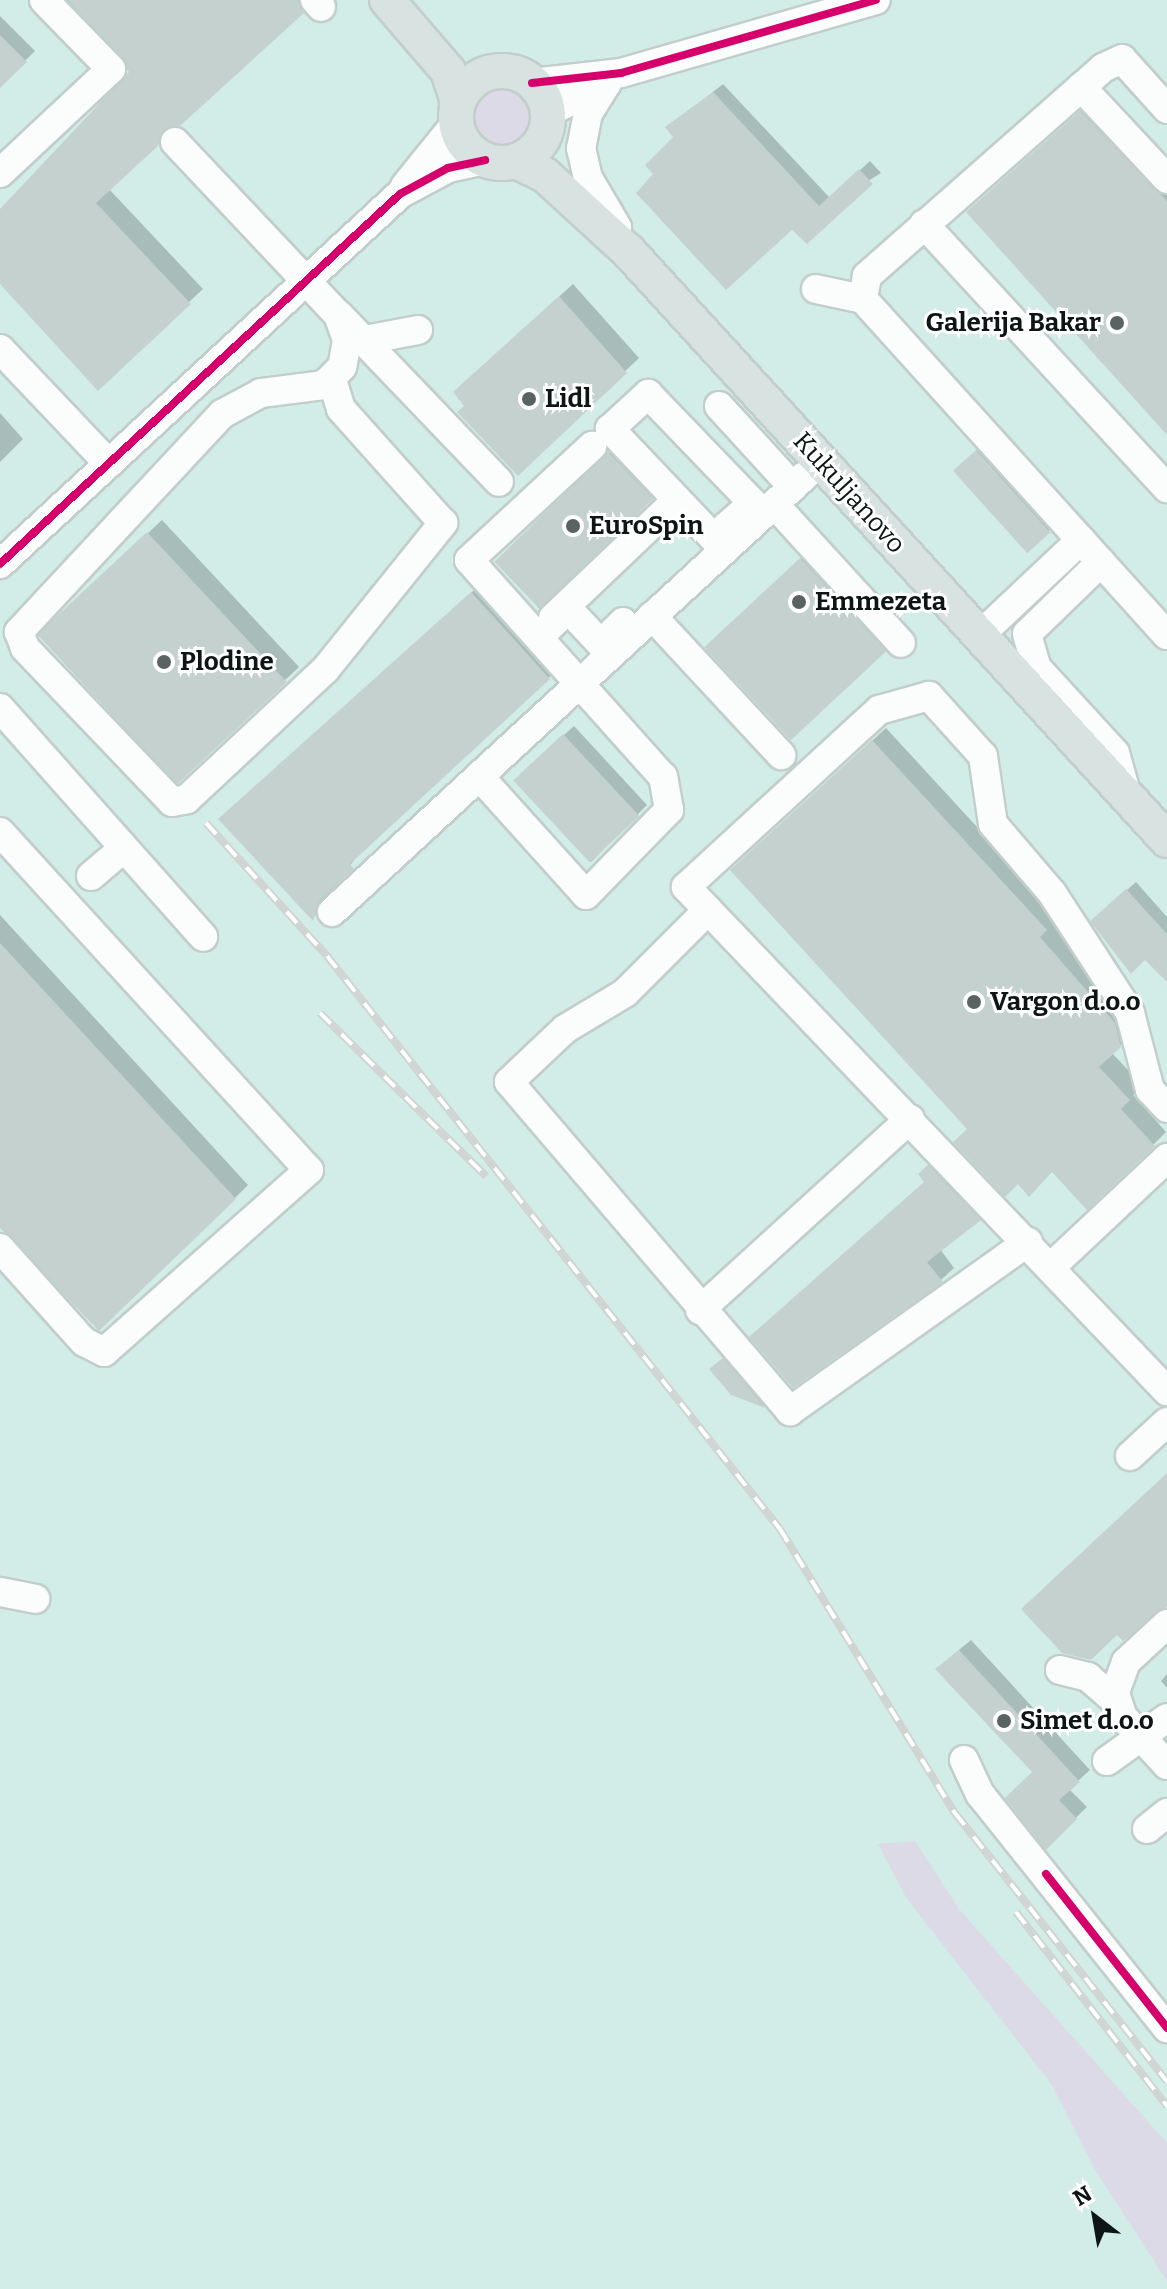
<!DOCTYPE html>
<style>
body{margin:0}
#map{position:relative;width:1167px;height:2289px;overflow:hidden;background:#e4f3f0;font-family:Bitter,serif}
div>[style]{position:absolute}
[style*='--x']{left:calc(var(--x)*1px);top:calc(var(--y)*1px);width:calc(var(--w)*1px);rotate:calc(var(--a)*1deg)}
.built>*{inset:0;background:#d2ede8;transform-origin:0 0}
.green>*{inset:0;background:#dbdae6}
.round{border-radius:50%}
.shadow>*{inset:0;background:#0003;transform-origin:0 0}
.building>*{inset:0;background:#c4d1cf;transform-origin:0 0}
.roads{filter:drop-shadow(2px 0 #c2cecb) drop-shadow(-2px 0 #c2cecb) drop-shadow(0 2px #c2cecb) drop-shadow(0 -2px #c2cecb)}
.minor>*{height:28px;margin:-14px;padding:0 14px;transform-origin:14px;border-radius:14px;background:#fbfdfd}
.major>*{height:34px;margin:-17px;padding:0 17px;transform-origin:17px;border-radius:17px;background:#d8e3e1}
.major>.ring{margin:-17px;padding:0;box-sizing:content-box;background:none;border:34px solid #d8e3e1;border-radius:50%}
.rail>*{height:8px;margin-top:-4px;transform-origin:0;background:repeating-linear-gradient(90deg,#fff 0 15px,#d0d4d3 0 30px);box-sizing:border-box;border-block:2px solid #d0d4d3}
.cycleway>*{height:8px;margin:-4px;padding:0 4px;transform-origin:4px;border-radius:4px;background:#d6006c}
.dots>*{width:22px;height:22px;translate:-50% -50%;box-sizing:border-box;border:4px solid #fff;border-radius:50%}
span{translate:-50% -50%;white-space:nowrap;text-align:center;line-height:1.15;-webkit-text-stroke:6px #fff;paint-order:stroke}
.poi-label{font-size:26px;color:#0d1615;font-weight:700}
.right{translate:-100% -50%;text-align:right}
.left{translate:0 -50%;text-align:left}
.street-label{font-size:26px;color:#0d1615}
.north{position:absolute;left:1055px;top:2177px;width:80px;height:80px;-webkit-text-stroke:6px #fff;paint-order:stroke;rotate:329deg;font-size:22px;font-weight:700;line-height:32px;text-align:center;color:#0d1615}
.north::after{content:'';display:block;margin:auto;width:28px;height:36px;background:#0d1615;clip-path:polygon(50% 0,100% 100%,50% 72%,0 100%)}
</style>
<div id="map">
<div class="built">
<div style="left:0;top:0;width:1167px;height:2289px"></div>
</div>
<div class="green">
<div class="round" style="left:472px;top:89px;width:58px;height:58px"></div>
<div style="clip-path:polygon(915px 1841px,959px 1909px,1167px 2143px,1167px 2281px,1095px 2170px,1052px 2085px,907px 1899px,878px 1844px)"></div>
</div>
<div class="shadow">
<div style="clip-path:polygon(66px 0,314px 0,109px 189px,203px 289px,189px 302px,0 281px,0 211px,132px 72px)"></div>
<div style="clip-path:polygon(0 16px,35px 51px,0 85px)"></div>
<div style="clip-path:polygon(723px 84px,830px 198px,870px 161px,881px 173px,792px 228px,656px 174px,676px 137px,668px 128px)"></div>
<div style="clip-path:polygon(1095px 99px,1167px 177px,1167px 428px,982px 199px)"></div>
<div style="clip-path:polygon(573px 284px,639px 358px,518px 473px,466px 405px,468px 379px)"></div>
<div style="clip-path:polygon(0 413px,23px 439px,0 462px)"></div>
<div style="clip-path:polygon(623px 440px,665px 484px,538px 608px,509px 548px)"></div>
<div style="left:987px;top:441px;width:108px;height:43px;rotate:48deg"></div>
<div style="left:162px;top:520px;width:201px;height:169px;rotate:47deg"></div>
<div style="clip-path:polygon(815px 546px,897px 636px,884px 650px,720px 633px)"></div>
<div style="clip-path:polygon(482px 583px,559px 668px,359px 853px,313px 918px,231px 809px)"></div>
<div style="clip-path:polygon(574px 726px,647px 805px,591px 862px,525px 770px)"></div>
<div style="clip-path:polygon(886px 728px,1059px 916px,1052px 923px,1128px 1010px,1134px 1032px,1112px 1053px,1142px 1085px,1133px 1095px,1166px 1132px,1153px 1145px,1052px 1170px,969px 1128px,746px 857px)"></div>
<div style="clip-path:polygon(1136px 882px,1167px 917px,1167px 979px,1102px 912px)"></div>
<div style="clip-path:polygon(0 915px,248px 1185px,235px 1198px,0 1222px)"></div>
<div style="clip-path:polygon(942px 1154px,992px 1206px,940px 1249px,954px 1268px,941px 1280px,765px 1324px,926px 1181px,920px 1174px)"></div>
<div style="clip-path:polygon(734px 1350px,774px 1397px,765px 1406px,732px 1394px,721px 1360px)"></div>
<div style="clip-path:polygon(971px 1640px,1090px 1770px,1069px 1789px,1087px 1807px,1046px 1847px,1035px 1772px,948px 1659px)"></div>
<div style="clip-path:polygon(1167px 1674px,1167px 1688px,1161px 1681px)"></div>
</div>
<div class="building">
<div style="clip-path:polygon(68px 0,298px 0,304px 13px,180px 126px,164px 129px,158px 146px,96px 203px,191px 304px,98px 391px,0 284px,0 209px,129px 72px)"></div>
<div style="clip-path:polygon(0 35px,27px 62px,0 88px)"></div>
<div style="clip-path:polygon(713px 92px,819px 206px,859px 169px,873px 184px,807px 244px,792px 230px,726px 290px,636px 193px,653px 174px,645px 165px,673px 137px,665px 127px)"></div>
<div style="clip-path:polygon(1080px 111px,1167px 201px,1167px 435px,966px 212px)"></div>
<div style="clip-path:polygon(559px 296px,627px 373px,518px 476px,457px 412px,464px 406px,453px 392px)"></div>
<div style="left:976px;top:450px;width:111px;height:31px;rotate:48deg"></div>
<div style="left:608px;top:452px;width:65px;height:158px;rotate:46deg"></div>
<div style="left:147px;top:532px;width:205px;height:150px;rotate:47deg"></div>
<div style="left:800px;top:558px;width:127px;height:131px;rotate:47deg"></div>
<div style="clip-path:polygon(471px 592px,550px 679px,350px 864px,354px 869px,320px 900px,313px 921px,218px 819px)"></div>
<div style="left:563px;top:734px;width:112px;height:68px;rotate:47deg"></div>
<div style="clip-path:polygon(872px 740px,1047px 930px,1040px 937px,1115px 1023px,1121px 1047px,1099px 1067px,1130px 1100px,1121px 1109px,1155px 1146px,1087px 1210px,1052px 1172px,1029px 1197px,1018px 1184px,1005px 1197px,953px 1142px,967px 1129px,730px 870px)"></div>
<div style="clip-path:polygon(1126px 889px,1167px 934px,1167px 982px,1145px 960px,1131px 974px,1090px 921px)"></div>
<div style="clip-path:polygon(0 943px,236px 1199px,99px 1331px,0 1228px)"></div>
<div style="clip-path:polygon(928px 1165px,981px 1220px,927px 1262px,943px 1282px,793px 1388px,749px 1337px,924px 1182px,918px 1174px)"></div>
<div style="clip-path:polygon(723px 1358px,765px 1408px,731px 1395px,709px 1369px)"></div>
<div style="clip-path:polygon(1167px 1473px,1167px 1607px,1123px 1641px,1117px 1635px,1091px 1660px,1062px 1653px,1021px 1609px)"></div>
<div style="clip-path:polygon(959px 1650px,1080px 1782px,1059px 1800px,1077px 1819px,1046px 1850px,1005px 1798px,1032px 1772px,935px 1669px)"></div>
</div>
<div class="roads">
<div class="minor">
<div style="--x:315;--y:0;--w:9;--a:49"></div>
<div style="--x:532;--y:83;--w:90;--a:-6.4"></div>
<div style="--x:621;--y:73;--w:265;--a:-16"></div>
<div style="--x:607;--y:83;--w:36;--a:122"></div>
<div style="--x:588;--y:113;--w:36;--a:101"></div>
<div style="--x:581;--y:148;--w:31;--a:77"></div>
<div style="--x:588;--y:178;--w:57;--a:59.4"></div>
<div style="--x:1081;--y:87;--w:126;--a:46.9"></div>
<div style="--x:1167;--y:109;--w:67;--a:-132"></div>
<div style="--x:1122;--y:59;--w:21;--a:155"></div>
<div style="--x:1103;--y:68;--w:315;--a:138.6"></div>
<div style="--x:867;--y:276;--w:23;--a:100"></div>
<div style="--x:863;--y:299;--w:453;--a:47.9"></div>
<div style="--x:547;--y:113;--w:67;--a:-26.6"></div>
<div style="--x:175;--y:142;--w:238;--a:46.7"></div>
<div style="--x:338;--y:315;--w:27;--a:70"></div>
<div style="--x:347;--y:340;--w:27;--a:100"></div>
<div style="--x:342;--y:367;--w:25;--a:135"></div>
<div style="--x:324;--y:385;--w:64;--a:172.8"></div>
<div style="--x:261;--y:393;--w:44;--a:151.7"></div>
<div style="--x:222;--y:414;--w:298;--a:133"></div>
<div style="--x:19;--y:632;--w:17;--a:69"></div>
<div style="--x:25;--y:648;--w:213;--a:46.3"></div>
<div style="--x:172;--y:802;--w:15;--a:-11"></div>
<div style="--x:187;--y:799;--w:189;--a:-43.1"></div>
<div style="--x:325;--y:670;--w:189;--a:-51.2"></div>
<div style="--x:443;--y:523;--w:153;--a:-131.8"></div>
<div style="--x:341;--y:409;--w:30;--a:-107"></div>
<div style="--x:0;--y:173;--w:152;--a:-43.1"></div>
<div style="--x:111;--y:69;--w:96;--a:-134.2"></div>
<div style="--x:405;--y:186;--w:81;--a:-51"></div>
<div style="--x:924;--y:224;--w:359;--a:47.4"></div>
<div style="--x:816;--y:289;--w:48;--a:12"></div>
<div style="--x:339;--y:315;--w:231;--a:46.2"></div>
<div style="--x:365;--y:340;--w:54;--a:-10.7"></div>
<div style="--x:0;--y:349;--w:158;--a:46.5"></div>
<div style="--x:719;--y:406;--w:110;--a:47.6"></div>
<div style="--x:774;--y:504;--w:188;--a:47.6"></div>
<div style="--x:724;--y:549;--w:166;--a:-133.5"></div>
<div style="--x:610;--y:429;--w:52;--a:-42.6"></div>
<div style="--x:648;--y:394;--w:151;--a:46.1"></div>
<div style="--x:753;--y:503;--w:35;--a:139"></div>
<div style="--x:1101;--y:562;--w:103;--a:135.8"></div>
<div style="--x:1027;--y:634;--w:35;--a:74"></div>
<div style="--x:1037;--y:668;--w:115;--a:47.5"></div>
<div style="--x:1115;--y:753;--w:45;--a:74.4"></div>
<div style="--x:0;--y:564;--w:545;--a:-42.77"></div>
<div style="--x:400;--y:194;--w:55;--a:-28.4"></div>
<div style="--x:448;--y:168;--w:38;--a:-12"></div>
<div style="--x:652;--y:616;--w:190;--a:47.1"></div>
<div style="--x:553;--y:618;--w:171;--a:-43.6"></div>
<div style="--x:540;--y:636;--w:39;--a:-44"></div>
<div style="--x:568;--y:609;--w:48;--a:46.7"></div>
<div style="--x:601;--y:644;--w:31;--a:-45"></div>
<div style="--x:979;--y:636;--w:140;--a:-43.3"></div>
<div style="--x:0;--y:708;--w:306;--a:48.4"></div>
<div style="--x:479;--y:776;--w:160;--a:48"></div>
<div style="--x:586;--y:895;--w:119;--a:-45.7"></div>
<div style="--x:669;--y:810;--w:34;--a:-100"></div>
<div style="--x:663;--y:777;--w:291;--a:-131.8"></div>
<div style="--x:469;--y:560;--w:168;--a:-42.8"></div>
<div style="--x:0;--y:832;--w:458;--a:47.6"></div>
<div style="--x:309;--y:1170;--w:274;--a:138.4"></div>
<div style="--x:104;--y:1352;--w:22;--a:-153"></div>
<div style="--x:84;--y:1342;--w:126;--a:-131.8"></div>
<div style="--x:91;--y:876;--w:43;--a:-40.3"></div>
<div style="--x:708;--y:910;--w:117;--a:135"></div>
<div style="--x:625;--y:993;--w:70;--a:149"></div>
<div style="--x:565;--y:1029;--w:77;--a:136.6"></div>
<div style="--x:509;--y:1082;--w:433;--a:49.5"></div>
<div style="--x:790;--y:1411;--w:292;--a:-35.4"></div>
<div style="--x:332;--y:912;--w:665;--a:-42.69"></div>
<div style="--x:1167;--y:1108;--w:25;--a:-133"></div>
<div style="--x:1150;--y:1090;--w:80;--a:-104.6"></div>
<div style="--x:1130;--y:1013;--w:143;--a:-123"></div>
<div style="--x:1052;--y:893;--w:91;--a:-130.5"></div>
<div style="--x:993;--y:824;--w:69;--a:-98.4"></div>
<div style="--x:983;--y:756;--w:81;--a:-132"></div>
<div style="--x:929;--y:696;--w:52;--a:164.4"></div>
<div style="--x:879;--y:710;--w:262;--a:137.5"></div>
<div style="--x:686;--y:887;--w:697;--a:46.34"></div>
<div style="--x:1052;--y:1266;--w:158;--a:-43.2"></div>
<div style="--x:700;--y:1310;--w:284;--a:-42.3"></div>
<div style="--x:1130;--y:1456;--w:50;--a:-42.6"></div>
<div style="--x:0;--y:1592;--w:36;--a:11"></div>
<div style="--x:1167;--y:1624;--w:56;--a:137.2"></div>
<div style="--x:1126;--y:1662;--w:33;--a:110"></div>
<div style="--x:1115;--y:1693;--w:25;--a:72"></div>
<div style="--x:1123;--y:1717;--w:65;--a:47.5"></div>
<div style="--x:1060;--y:1670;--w:29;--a:14"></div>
<div style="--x:1088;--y:1677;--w:37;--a:41"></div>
<div style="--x:964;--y:1760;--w:38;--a:65"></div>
<div style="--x:980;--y:1794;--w:300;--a:51.4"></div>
<div style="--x:1107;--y:1761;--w:74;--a:-35.6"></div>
<div style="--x:1147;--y:1829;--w:26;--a:-39"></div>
</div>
<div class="major">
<div style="--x:387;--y:0;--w:94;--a:49.3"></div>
<div style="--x:448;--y:71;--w:33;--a:72"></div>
<div class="ring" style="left:456px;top:71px;width:58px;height:58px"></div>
<div style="--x:516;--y:161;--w:32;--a:26"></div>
<div style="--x:545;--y:175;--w:114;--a:42.5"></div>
<div style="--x:629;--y:252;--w:797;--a:47.54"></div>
</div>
</div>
<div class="rail">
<div style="--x:206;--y:823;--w:180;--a:47.7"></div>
<div style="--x:327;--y:956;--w:730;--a:51.67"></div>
<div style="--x:780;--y:1529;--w:334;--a:58.4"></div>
<div style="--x:955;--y:1813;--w:342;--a:51.7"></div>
<div style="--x:320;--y:1013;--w:233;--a:44.5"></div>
<div style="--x:1016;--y:1912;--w:246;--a:52.1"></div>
</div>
<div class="cycleway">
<div style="--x:532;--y:83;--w:90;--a:-6.4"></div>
<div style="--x:621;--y:73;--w:265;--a:-16"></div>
<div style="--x:0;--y:564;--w:545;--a:-42.77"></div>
<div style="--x:400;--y:194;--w:55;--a:-28.4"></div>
<div style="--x:448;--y:168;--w:38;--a:-12"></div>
<div style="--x:1046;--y:1874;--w:196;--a:51.8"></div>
</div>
<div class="dots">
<div style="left:1117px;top:323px;background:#586362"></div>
<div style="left:529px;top:399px;background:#586362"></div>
<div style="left:573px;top:526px;background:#586362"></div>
<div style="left:799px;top:602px;background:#586362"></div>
<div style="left:164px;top:662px;background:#586362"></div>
<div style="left:974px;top:1002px;background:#586362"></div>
<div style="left:1004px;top:1721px;background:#586362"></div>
</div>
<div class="poi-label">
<span class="right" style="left:1101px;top:323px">Galerija Bakar</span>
<span class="left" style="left:545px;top:399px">Lidl</span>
<span class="left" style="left:589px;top:526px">EuroSpin</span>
<span class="left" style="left:815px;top:602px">Emmezeta</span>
<span class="left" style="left:180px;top:662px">Plodine</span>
<span class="left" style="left:990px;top:1002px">Vargon d.o.o</span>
<span class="left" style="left:1020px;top:1721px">Simet d.o.o</span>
</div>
<div class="street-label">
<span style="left:849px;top:493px;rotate:48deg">Kukuljanovo</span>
</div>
<div class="north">N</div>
</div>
